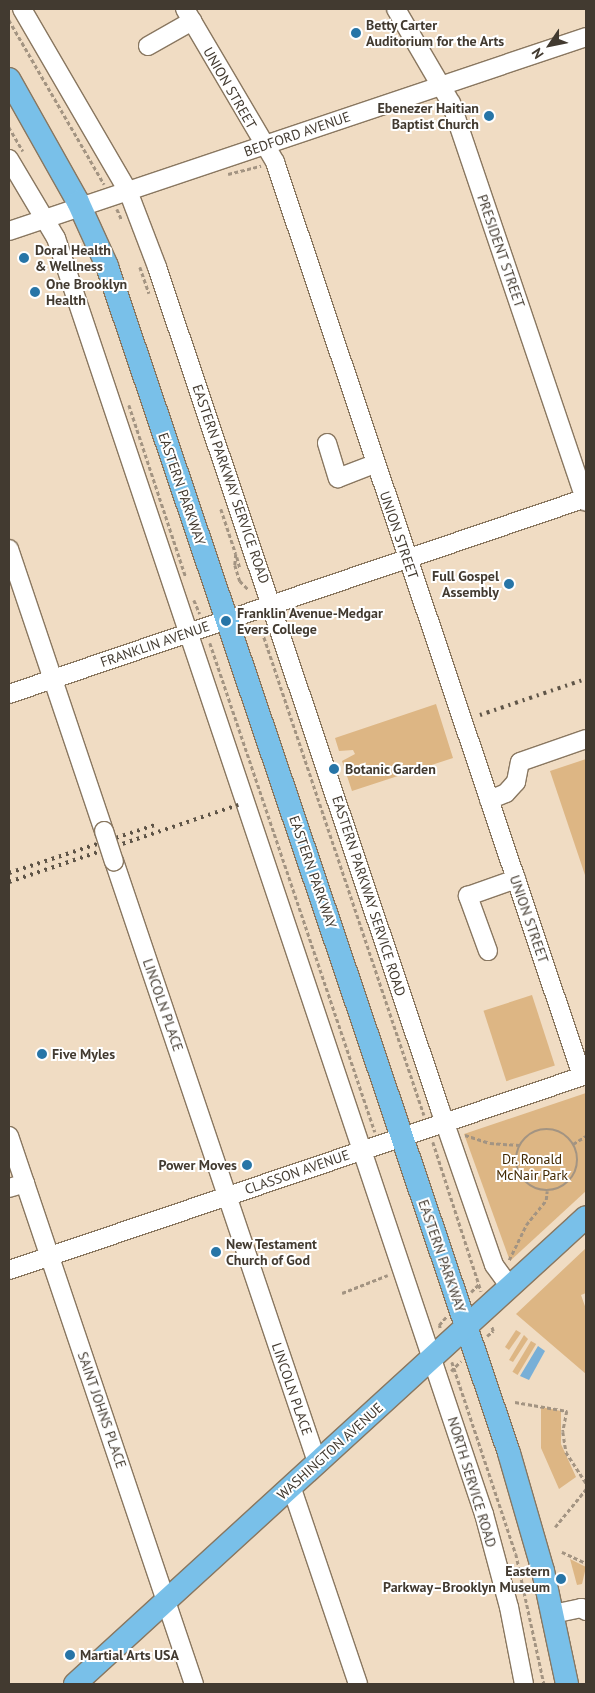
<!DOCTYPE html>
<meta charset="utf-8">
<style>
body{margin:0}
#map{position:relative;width:595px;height:1693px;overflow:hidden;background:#f0dcc3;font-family:"PT Sans",sans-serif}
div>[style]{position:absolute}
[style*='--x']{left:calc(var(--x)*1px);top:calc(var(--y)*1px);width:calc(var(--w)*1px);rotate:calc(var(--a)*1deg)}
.green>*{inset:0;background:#ddb684;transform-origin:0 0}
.water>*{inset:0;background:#78afd7}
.path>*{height:2.5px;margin-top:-1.25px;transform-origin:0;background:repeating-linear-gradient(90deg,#a39482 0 4px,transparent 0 6.5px)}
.path>.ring{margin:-1.25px;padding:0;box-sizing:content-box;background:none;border:2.5px solid #a39482;border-radius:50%}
.roads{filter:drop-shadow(1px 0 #897760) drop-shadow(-1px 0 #897760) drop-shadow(0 1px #897760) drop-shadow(0 -1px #897760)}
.minor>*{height:18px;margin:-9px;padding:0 9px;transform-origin:9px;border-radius:9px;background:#fff}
.major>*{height:22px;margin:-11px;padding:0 11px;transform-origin:11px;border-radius:11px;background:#79c0e9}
.rail>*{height:4px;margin-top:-2px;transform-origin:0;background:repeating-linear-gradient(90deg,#5e5447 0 2.5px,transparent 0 7.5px)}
.bridges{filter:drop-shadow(1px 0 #897760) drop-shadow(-1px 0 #897760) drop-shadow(0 1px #897760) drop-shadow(0 -1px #897760)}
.minor-bridge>*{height:18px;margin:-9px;padding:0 9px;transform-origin:9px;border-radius:9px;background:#fff}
.dots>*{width:14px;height:14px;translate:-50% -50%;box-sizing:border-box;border:2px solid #fff;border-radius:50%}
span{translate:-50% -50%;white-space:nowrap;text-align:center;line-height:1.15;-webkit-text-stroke:4px #fff;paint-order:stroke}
.poi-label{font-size:14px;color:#423a30;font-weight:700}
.left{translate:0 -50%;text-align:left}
.right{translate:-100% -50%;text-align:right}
.street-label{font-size:14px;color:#423a30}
.park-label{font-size:14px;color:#422800}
.frame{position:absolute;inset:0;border:10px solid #423a30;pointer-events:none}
.north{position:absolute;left:525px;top:20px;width:50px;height:50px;-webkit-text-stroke:4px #fff;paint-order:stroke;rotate:236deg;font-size:14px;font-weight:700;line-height:20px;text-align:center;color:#423a30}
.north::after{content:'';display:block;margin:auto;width:18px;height:22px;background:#423a30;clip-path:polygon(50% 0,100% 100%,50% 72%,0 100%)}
</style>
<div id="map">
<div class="green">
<div style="clip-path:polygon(436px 704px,453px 758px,352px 791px,342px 761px,355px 754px,353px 750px,339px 751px,335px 738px)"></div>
<div style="clip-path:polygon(586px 759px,586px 878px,550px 771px)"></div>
<div style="left:532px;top:995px;width:74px;height:51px;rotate:72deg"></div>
<div style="clip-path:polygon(586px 1093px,586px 1191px,510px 1261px,464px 1134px)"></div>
<div style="clip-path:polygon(586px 1248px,586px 1293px,581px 1295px,586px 1309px,586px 1374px,516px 1314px)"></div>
<div style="clip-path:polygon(516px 1330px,521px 1333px,509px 1350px,505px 1347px)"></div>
<div style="clip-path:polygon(524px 1335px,528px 1339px,513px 1362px,509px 1360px)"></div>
<div style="left:531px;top:1341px;width:6px;height:36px;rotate:31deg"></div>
<div style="clip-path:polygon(541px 1407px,561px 1411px,561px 1444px,576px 1477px,559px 1489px,541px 1448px)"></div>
<div style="clip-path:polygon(570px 1559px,586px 1567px,582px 1584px,577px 1585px)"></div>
</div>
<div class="water">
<div style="clip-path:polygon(538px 1346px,545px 1351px,529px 1380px,520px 1376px)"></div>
</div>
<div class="path">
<div style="--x:9;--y:20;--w:190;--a:59.9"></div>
<div style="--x:9;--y:127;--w:28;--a:60"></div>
<div style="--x:228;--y:174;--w:34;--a:-14"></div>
<div style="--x:117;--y:209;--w:12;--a:66"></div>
<div style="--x:140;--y:267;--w:28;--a:71"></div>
<div style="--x:129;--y:405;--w:181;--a:71.7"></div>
<div style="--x:221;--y:509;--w:47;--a:71.6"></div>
<div style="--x:236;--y:554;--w:11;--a:95"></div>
<div style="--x:235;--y:565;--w:17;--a:73"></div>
<div style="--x:240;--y:581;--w:11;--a:45"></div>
<div style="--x:237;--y:557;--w:11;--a:75"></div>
<div style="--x:194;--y:600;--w:15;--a:67"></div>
<div style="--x:260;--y:625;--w:517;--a:71.49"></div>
<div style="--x:210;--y:643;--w:516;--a:71.35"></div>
<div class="ring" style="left:516px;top:1129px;width:59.5px;height:59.5px"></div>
<div style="--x:465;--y:1135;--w:26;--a:18"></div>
<div style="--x:490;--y:1143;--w:30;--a:4"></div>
<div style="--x:433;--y:1142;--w:157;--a:72.1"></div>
<div style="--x:573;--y:1144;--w:15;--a:-32"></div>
<div style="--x:509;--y:1260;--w:39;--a:-64"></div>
<div style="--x:526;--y:1225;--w:32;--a:-51"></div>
<div style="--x:546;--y:1200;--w:9;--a:-84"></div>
<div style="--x:471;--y:1292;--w:11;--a:-45"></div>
<div style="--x:342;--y:1293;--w:49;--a:-21.4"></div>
<div style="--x:440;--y:1328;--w:3;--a:-108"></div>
<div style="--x:439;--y:1325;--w:11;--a:-49"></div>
<div style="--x:487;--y:1336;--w:8;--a:-40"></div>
<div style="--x:493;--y:1331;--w:6;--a:-108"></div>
<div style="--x:452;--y:1362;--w:202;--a:71.6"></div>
<div style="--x:516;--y:1554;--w:133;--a:77.8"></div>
<div style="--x:451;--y:1371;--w:14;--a:-45"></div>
<div style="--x:515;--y:1402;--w:53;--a:9.8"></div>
<div style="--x:567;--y:1411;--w:21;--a:101"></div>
<div style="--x:563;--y:1432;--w:20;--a:81"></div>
<div style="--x:566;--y:1452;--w:37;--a:57"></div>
<div style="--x:555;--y:1527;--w:49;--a:-50.8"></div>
<div style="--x:562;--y:1552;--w:26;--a:25"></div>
</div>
<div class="roads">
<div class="minor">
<div style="--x:22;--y:9;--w:211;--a:59.8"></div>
<div style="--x:128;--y:191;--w:81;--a:69.1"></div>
<div style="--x:157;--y:267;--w:888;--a:71.42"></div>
<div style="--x:440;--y:1109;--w:165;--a:70.9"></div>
<div style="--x:494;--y:1265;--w:26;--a:54"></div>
<div style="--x:185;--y:9;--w:178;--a:59.5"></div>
<div style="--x:275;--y:162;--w:964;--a:71.43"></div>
<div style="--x:396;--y:9;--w:109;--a:59.7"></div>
<div style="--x:451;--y:103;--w:421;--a:71.3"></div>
<div style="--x:148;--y:46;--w:51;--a:-29.6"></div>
<div style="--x:9;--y:159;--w:92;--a:59.3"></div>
<div style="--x:56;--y:238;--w:1346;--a:71.46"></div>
<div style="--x:484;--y:1514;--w:96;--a:75"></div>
<div style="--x:509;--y:1607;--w:78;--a:79"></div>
<div style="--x:9;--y:231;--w:609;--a:-18.58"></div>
<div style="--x:327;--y:443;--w:37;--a:73"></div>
<div style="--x:338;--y:478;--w:40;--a:-21"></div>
<div style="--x:9;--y:549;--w:298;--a:71.4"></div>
<div style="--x:9;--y:694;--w:609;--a:-18.76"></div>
<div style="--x:489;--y:800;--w:18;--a:-22"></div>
<div style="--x:506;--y:793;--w:15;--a:-48"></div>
<div style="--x:516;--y:782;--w:20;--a:-79"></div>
<div style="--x:520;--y:762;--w:70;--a:-19.2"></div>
<div style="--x:114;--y:861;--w:634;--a:71.34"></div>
<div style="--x:488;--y:951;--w:59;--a:-110"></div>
<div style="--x:468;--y:896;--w:51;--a:-19.5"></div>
<div style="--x:9;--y:1136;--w:578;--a:71.35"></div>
<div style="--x:9;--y:1188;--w:17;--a:-17"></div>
<div style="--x:9;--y:1270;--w:609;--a:-18.67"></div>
<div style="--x:291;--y:1486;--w:209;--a:71.3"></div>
<div style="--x:553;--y:1614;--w:29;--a:-12"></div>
<div style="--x:581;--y:1608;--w:6;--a:31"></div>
</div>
<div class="major">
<div style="--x:9;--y:79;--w:141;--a:60.7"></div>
<div style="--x:78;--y:202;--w:70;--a:65.6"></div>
<div style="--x:107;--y:266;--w:1253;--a:71.29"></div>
<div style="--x:509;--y:1453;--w:123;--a:73.9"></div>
<div style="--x:543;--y:1571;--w:116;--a:78"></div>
<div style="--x:75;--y:1684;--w:692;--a:-42.42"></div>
</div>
</div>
<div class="rail">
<div style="--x:480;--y:715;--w:112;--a:-18.8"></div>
<div style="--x:9;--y:873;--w:154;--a:-18.2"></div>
<div style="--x:9;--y:882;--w:242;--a:-18.6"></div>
</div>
<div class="bridges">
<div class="minor-bridge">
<div style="--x:104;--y:831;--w:32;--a:72"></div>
</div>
</div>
<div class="dots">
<div style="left:356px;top:33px;background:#2775a7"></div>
<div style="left:489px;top:116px;background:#2775a7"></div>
<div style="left:24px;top:258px;background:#2775a7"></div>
<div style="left:35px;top:292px;background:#2775a7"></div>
<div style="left:509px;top:584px;background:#2775a7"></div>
<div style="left:226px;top:621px;background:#2775a7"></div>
<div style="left:334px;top:769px;background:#2775a7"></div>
<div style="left:42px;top:1054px;background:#2775a7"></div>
<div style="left:247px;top:1165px;background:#2775a7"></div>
<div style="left:216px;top:1252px;background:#2775a7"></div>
<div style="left:561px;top:1579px;background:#2775a7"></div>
<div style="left:70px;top:1655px;background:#2775a7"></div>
</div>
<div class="poi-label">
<span class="left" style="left:366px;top:33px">Betty Carter<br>Auditorium for the Arts</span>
<span class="right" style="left:479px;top:116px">Ebenezer Haitian<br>Baptist Church</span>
<span class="left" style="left:35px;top:258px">Doral Health<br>&amp; Wellness</span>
<span class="left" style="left:46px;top:292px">One Brooklyn<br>Health</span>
<span class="right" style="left:499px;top:584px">Full Gospel<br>Assembly</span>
<span class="left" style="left:237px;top:621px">Franklin Avenue-Medgar<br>Evers College</span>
<span class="left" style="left:345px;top:769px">Botanic Garden</span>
<span class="left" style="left:52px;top:1054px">Five Myles</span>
<span class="right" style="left:237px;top:1165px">Power Moves</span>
<span class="left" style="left:226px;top:1252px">New Testament<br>Church of God</span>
<span class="right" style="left:550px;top:1579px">Eastern<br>Parkway–Brooklyn Museum</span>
<span class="left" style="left:80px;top:1655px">Martial Arts USA</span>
</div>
<div class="street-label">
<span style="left:230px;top:88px;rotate:60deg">UNION STREET</span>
<span style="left:297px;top:134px;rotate:-19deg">BEDFORD AVENUE</span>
<span style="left:501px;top:251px;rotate:71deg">PRESIDENT STREET</span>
<span style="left:231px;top:484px;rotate:71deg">EASTERN PARKWAY SERVICE ROAD</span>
<span style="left:182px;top:489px;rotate:71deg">EASTERN PARKWAY</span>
<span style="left:399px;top:535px;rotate:71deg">UNION STREET</span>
<span style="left:155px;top:644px;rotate:-19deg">FRANKLIN AVENUE</span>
<span style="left:313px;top:872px;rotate:71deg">EASTERN PARKWAY</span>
<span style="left:369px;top:896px;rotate:72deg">EASTERN PARKWAY SERVICE ROAD</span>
<span style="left:529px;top:919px;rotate:71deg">UNION STREET</span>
<span style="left:163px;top:1005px;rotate:71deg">LINCOLN PLACE</span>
<span style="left:297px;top:1172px;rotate:-19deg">CLASSON AVENUE</span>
<span style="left:442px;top:1256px;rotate:71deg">EASTERN PARKWAY</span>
<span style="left:292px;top:1389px;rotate:71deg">LINCOLN PLACE</span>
<span style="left:102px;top:1410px;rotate:71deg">SAINT JOHNS PLACE</span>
<span style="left:330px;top:1451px;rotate:-42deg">WASHINGTON AVENUE</span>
<span style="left:472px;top:1482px;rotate:73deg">NORTH SERVICE ROAD</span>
</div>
<div class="park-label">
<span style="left:532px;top:1167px">Dr. Ronald<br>McNair Park</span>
</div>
<div class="frame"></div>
<div class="north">N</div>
</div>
